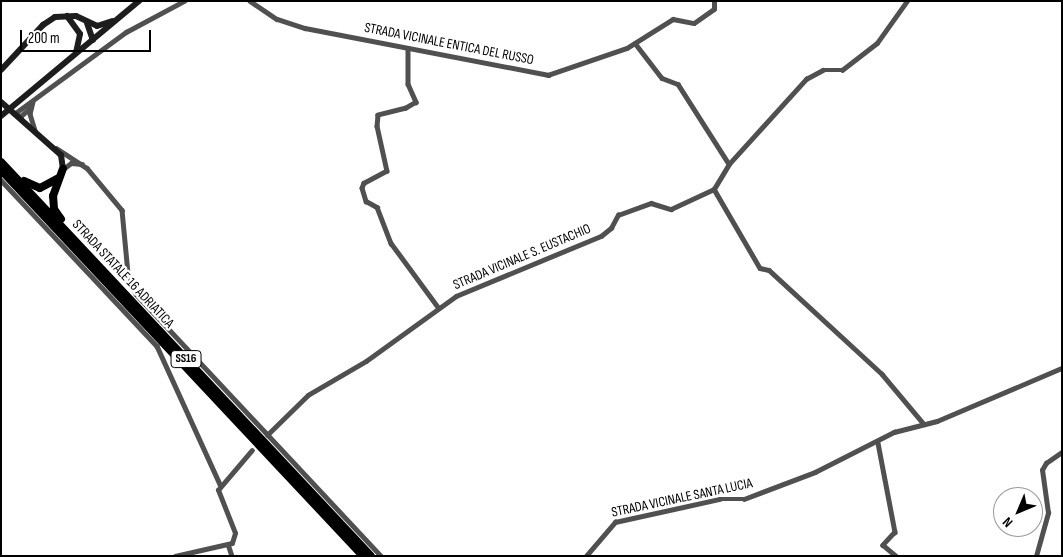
<!DOCTYPE html>
<style>
body{margin:0}
#map{position:relative;width:1063px;height:557px;overflow:hidden;background:#fff;font-family:"Sofia Sans Condensed",sans-serif}
div>[style]{position:absolute}
[style*='--x']{left:calc(var(--x)*1px);top:calc(var(--y)*1px);width:calc(var(--w)*1px);rotate:calc(var(--a)*1deg)}
.minor>*{height:4.5px;margin:-2.25px;padding:0 2.25px;transform-origin:2.25px;border-radius:2.25px;background:#505050}
.secondary>*{height:6px;margin:-3px;padding:0 3px;transform-origin:3px;border-radius:3px;background:#1d1d1d}
.trunk>*{height:8px;margin:-4px;padding:0 4px;transform-origin:4px;border-radius:4px;background:#000}
span{translate:-50% -50%;white-space:nowrap;text-align:center;line-height:1.15;-webkit-text-stroke:4.5px #fff;paint-order:stroke}
.shield-label span{padding:1px 4px;background:#fff;border:1px solid;border-radius:4px;-webkit-text-stroke-width:0}
.shield-label{font-size:12px;color:#000;font-weight:700}
.street-label{font-size:14px;color:#000}
.frame{position:absolute;inset:0;border:2px solid #000;pointer-events:none}
.north{position:absolute;left:993px;top:487px;width:50px;height:50px;box-sizing:border-box;background:#fff;border:1px solid #999;border-radius:50%;rotate:225deg;font-size:14px;font-weight:700;line-height:20px;text-align:center;color:#000}
.north::after{content:'';display:block;margin:auto;width:18px;height:22px;background:#000;clip-path:polygon(50% 0,100% 100%,50% 72%,0 100%)}
.scale{position:absolute;left:20px;top:30px;width:131px;height:22px;box-sizing:border-box;border:2px solid #000;border-top:0;padding-left:6px;font-size:15px;line-height:18px;white-space:nowrap;color:#000;-webkit-text-stroke:4px #fff;paint-order:stroke}
</style>
<div id="map">
<div class="minor">
<div style="--x:250;--y:1;--w:32;--a:34"></div>
<div style="--x:277;--y:19;--w:29;--a:18"></div>
<div style="--x:305;--y:28;--w:248;--a:10.9"></div>
<div style="--x:548;--y:75;--w:83;--a:-18.9"></div>
<div style="--x:627;--y:48;--w:54;--a:-32.2"></div>
<div style="--x:673;--y:19;--w:21;--a:11"></div>
<div style="--x:694;--y:23;--w:24;--a:-35"></div>
<div style="--x:714;--y:9;--w:8;--a:-90"></div>
<div style="--x:635;--y:43;--w:44;--a:52.4"></div>
<div style="--x:662;--y:78;--w:17;--a:21"></div>
<div style="--x:678;--y:84;--w:95;--a:57.5"></div>
<div style="--x:408;--y:48;--w:36;--a:90"></div>
<div style="--x:408;--y:84;--w:20;--a:66"></div>
<div style="--x:416;--y:102;--w:12;--a:149"></div>
<div style="--x:406;--y:108;--w:29;--a:166"></div>
<div style="--x:378;--y:115;--w:11;--a:95"></div>
<div style="--x:377;--y:126;--w:46;--a:77.5"></div>
<div style="--x:387;--y:171;--w:26;--a:152"></div>
<div style="--x:364;--y:183;--w:5;--a:112"></div>
<div style="--x:362;--y:188;--w:14;--a:73"></div>
<div style="--x:366;--y:201;--w:13;--a:29"></div>
<div style="--x:377;--y:207;--w:39;--a:69"></div>
<div style="--x:391;--y:243;--w:79;--a:53.7"></div>
<div style="--x:33;--y:102;--w:12;--a:104"></div>
<div style="--x:30;--y:114;--w:17;--a:73"></div>
<div style="--x:14;--y:114;--w:139;--a:-36.2"></div>
<div style="--x:126;--y:32;--w:66;--a:-28.1"></div>
<div style="--x:17;--y:115;--w:4;--a:14"></div>
<div style="--x:21;--y:116;--w:13;--a:-42"></div>
<div style="--x:56;--y:148;--w:37;--a:33"></div>
<div style="--x:87;--y:168;--w:55;--a:50.2"></div>
<div style="--x:122;--y:210;--w:63;--a:84.6"></div>
<div style="--x:128;--y:273;--w:22;--a:69"></div>
<div style="--x:136;--y:294;--w:359;--a:46.9"></div>
<div style="--x:63;--y:169;--w:10;--a:-37"></div>
<div style="--x:71;--y:163;--w:11;--a:5"></div>
<div style="--x:1;--y:180;--w:228;--a:46.8"></div>
<div style="--x:157;--y:346;--w:152;--a:65.5"></div>
<div style="--x:714;--y:189;--w:91;--a:59.8"></div>
<div style="--x:760;--y:268;--w:9;--a:13"></div>
<div style="--x:769;--y:270;--w:154;--a:42.6"></div>
<div style="--x:882;--y:374;--w:65;--a:50"></div>
<div style="--x:267;--y:435;--w:57;--a:-44.3"></div>
<div style="--x:308;--y:395;--w:67;--a:-30.4"></div>
<div style="--x:366;--y:361;--w:111;--a:-35.8"></div>
<div style="--x:456;--y:296;--w:157;--a:-22.5"></div>
<div style="--x:601;--y:236;--w:13;--a:-39"></div>
<div style="--x:611;--y:228;--w:15;--a:-62"></div>
<div style="--x:618;--y:215;--w:35;--a:-20"></div>
<div style="--x:651;--y:203;--w:21;--a:17"></div>
<div style="--x:671;--y:209;--w:47;--a:-24.9"></div>
<div style="--x:714;--y:189;--w:29;--a:-59"></div>
<div style="--x:729;--y:164;--w:115;--a:-47.8"></div>
<div style="--x:806;--y:79;--w:19;--a:-28"></div>
<div style="--x:823;--y:70;--w:19;--a:0"></div>
<div style="--x:842;--y:70;--w:44;--a:-37.6"></div>
<div style="--x:877;--y:43;--w:52;--a:-54.5"></div>
<div style="--x:878;--y:443;--w:91;--a:79.2"></div>
<div style="--x:895;--y:532;--w:18;--a:133"></div>
<div style="--x:883;--y:545;--w:17;--a:40"></div>
<div style="--x:229;--y:547;--w:9;--a:72"></div>
<div style="--x:175;--y:556;--w:58;--a:-12.8"></div>
<div style="--x:232;--y:543;--w:10;--a:-73"></div>
<div style="--x:235;--y:533;--w:46;--a:-111.6"></div>
<div style="--x:218;--y:490;--w:52;--a:-49.6"></div>
<div style="--x:586;--y:556;--w:45;--a:-49.5"></div>
<div style="--x:615;--y:522;--w:107;--a:-12.4"></div>
<div style="--x:720;--y:499;--w:24;--a:0"></div>
<div style="--x:744;--y:499;--w:76;--a:-20.8"></div>
<div style="--x:815;--y:472;--w:89;--a:-26.9"></div>
<div style="--x:894;--y:432;--w:44;--a:-14.3"></div>
<div style="--x:937;--y:421;--w:136;--a:-23"></div>
<div style="--x:1036;--y:556;--w:45;--a:-74.4"></div>
<div style="--x:1048;--y:513;--w:43;--a:-97.9"></div>
<div style="--x:1042;--y:470;--w:8;--a:-60"></div>
<div style="--x:1046;--y:463;--w:19;--a:-35"></div>
</div>
<div class="secondary">
<div style="--x:67;--y:16;--w:22;--a:54"></div>
<div style="--x:80;--y:34;--w:19;--a:102"></div>
<div style="--x:87;--y:23;--w:18;--a:71"></div>
<div style="--x:1;--y:70;--w:62;--a:-47"></div>
<div style="--x:43;--y:25;--w:14;--a:-34"></div>
<div style="--x:55;--y:17;--w:21;--a:-3"></div>
<div style="--x:76;--y:16;--w:23;--a:25"></div>
<div style="--x:97;--y:26;--w:16;--a:-18"></div>
<div style="--x:1;--y:102;--w:80;--a:41.5"></div>
<div style="--x:61;--y:155;--w:14;--a:82"></div>
<div style="--x:1;--y:116;--w:180;--a:-39.8"></div>
</div>
<div class="trunk">
<div style="--x:1;--y:162;--w:540;--a:46.8"></div>
<div style="--x:1;--y:170;--w:529;--a:46.84"></div>
<div style="--x:24;--y:181;--w:17;--a:24"></div>
<div style="--x:40;--y:188;--w:21;--a:-28"></div>
<div style="--x:61;--y:219;--w:12;--a:-125"></div>
<div style="--x:54;--y:209;--w:13;--a:-94"></div>
<div style="--x:53;--y:196;--w:29;--a:-70"></div>
</div>
<div class="shield-label">
<span style="left:186px;top:359px">SS16</span>
</div>
<div class="street-label">
<span style="left:449px;top:44px;rotate:11deg">STRADA VICINALE ENTICA DEL RUSSO</span>
<span style="left:522px;top:257px;rotate:-23deg">STRADA VICINALE S. EUSTACHIO</span>
<span style="left:123px;top:274px;rotate:47deg">STRADA STATALE 16 ADRIATICA</span>
<span style="left:682px;top:498px;rotate:-12deg">STRADA VICINALE SANTA LUCIA</span>
</div>
<div class="frame"></div>
<div class="north">N</div>
<div class="scale">200 m</div>
</div>
